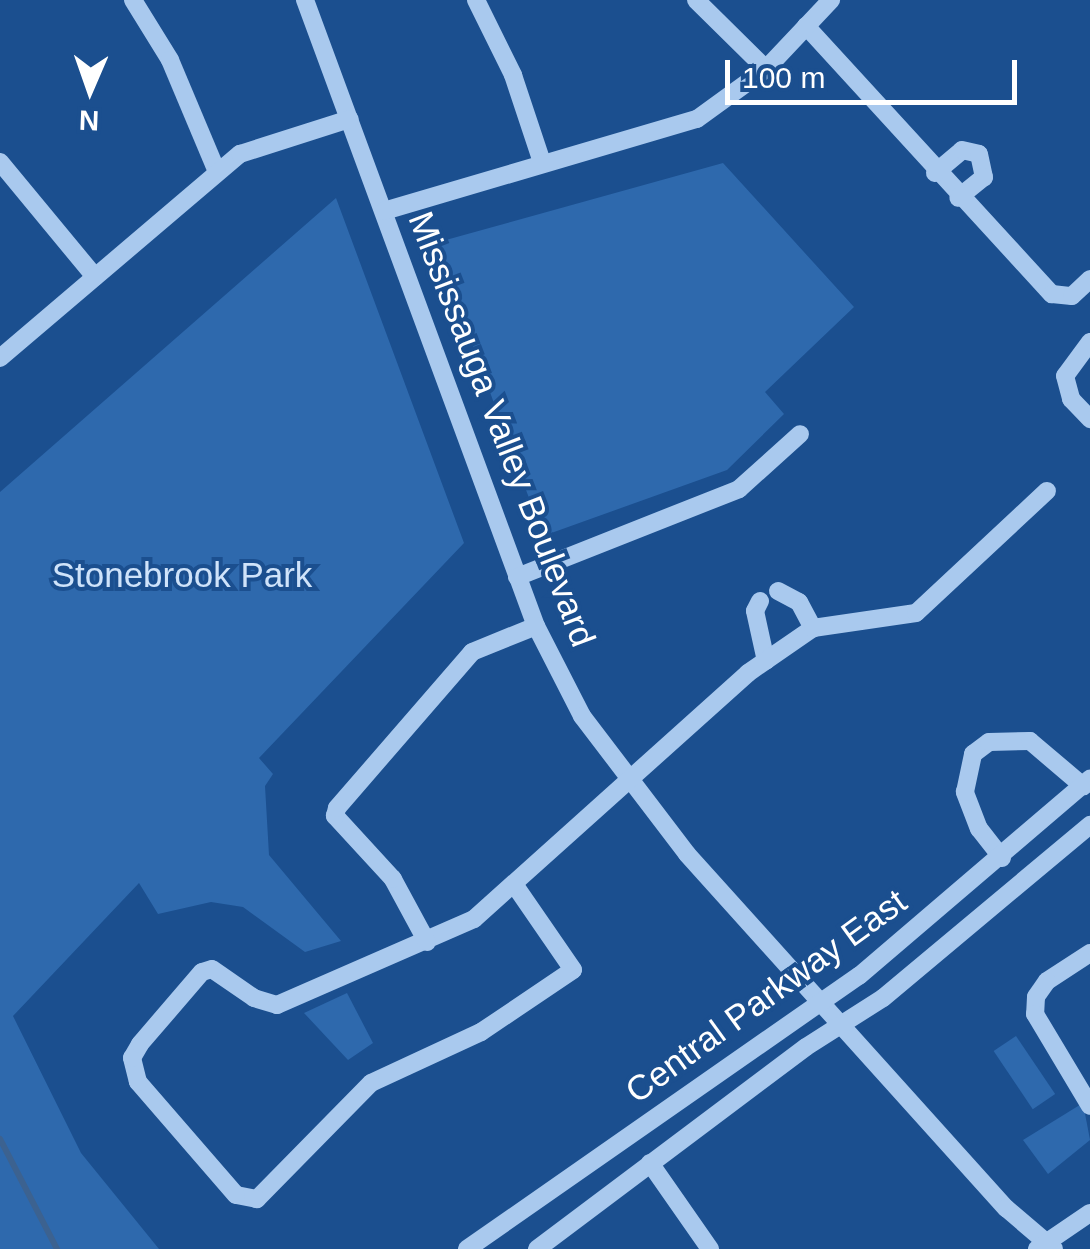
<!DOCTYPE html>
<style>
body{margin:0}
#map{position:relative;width:1090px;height:1249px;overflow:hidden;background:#1b4f8f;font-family:Arial,sans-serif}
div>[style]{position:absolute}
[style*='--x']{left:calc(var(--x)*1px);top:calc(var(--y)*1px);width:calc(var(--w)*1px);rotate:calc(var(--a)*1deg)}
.green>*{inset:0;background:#2e69ad;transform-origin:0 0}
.stream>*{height:6px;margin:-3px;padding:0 3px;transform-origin:3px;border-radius:3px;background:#3c6290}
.minor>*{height:18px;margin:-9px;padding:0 9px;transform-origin:9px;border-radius:9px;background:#a9c9ee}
span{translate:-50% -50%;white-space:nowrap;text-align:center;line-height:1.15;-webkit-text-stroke:8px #1b4f8f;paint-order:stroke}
.street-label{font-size:35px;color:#fff}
.park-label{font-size:35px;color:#cfe3fa}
.north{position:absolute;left:40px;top:40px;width:100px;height:100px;-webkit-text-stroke:8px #1b4f8f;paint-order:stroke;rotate:182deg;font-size:28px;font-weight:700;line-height:40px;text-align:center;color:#fff}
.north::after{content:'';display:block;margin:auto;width:35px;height:45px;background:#fff;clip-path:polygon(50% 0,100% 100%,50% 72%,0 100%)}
.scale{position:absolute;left:725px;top:60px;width:292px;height:45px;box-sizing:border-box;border:5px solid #fff;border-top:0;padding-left:12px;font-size:30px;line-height:35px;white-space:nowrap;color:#fff;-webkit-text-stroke:8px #1b4f8f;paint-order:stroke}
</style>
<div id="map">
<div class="green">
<div style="clip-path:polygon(723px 163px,854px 307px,765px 392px,784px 414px,727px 470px,543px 536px,435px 243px)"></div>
<div style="clip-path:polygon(336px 198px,464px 543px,259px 758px,273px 774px,265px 786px,269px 855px,341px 941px,305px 952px,243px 907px,211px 902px,158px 914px,139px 883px,13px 1016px,81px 1153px,159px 1249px,0 1249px,0 492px)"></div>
<div style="clip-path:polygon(347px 993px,373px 1043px,348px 1060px,304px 1013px)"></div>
<div style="left:1016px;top:1036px;width:70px;height:27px;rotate:56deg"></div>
<div style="clip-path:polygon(1083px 1103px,1090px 1140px,1048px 1174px,1023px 1140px)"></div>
</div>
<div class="stream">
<div style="--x:0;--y:1139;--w:124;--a:62.6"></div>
</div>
<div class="minor">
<div style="--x:133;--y:0;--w:70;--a:58.3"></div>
<div style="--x:170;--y:60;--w:121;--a:67.2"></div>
<div style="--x:305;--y:0;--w:667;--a:69.75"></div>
<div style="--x:536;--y:626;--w:101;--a:62.9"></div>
<div style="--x:582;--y:716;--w:173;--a:52.7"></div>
<div style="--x:687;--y:854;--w:477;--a:48"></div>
<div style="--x:1006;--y:1208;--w:63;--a:40.5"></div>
<div style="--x:476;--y:0;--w:84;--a:63.7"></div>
<div style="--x:513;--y:75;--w:92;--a:71.6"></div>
<div style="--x:696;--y:0;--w:98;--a:44.6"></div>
<div style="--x:806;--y:26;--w:364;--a:47.5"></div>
<div style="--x:1052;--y:294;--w:20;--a:6"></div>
<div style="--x:1072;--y:296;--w:25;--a:-43"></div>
<div style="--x:0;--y:162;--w:149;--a:50.4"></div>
<div style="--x:935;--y:173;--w:35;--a:-40"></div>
<div style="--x:962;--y:150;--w:17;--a:13"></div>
<div style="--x:979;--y:154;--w:24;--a:78"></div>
<div style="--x:984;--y:177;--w:33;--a:141"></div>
<div style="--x:384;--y:211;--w:326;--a:-16.4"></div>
<div style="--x:697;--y:119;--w:85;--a:-35.9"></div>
<div style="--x:766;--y:69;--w:95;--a:-46.7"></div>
<div style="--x:1090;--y:342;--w:42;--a:126.3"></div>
<div style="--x:1065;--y:376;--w:24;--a:75"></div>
<div style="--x:1071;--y:399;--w:28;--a:46"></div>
<div style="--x:0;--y:358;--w:315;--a:-40.4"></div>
<div style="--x:240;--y:154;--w:115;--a:-17.7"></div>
<div style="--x:517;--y:577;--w:239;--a:-21.6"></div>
<div style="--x:739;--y:489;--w:82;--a:-42"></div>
<div style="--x:778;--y:591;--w:24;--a:28"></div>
<div style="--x:799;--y:602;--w:30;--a:62"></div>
<div style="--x:760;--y:601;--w:11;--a:117"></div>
<div style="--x:755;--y:611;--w:51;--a:77.6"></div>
<div style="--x:1002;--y:858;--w:37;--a:-128"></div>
<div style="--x:979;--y:829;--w:40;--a:-111"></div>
<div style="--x:965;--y:792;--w:39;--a:-78"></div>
<div style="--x:973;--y:754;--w:20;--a:-37"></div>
<div style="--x:989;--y:742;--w:41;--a:-1.4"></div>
<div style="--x:1030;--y:741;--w:70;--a:40.3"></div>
<div style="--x:514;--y:884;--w:104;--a:55.5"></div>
<div style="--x:573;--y:970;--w:111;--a:146"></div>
<div style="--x:481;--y:1032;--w:121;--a:155.1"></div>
<div style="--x:371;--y:1083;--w:163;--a:134.5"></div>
<div style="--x:257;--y:1199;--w:21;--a:-169"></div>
<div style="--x:236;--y:1195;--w:150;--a:-130.9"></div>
<div style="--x:138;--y:1082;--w:25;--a:-104"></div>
<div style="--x:132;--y:1058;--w:16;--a:-60"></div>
<div style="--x:140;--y:1044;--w:95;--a:-49.3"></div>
<div style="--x:202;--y:972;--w:10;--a:-17"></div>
<div style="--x:212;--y:969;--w:51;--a:34.6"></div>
<div style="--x:254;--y:998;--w:24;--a:17"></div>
<div style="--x:277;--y:1005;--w:215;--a:-23.6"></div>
<div style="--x:474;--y:919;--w:368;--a:-41.9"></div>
<div style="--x:748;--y:673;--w:79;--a:-34.7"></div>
<div style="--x:813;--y:628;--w:104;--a:-8.3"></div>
<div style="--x:916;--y:613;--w:179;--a:-43"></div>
<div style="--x:427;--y:942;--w:72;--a:-118.4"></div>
<div style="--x:393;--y:879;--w:86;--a:-132.6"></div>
<div style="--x:335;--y:816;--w:8;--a:-76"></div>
<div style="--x:337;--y:808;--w:206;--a:-49.1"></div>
<div style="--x:472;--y:652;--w:69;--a:-22.1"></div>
<div style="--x:1090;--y:953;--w:51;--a:146.9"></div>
<div style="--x:1047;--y:981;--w:19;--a:125"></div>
<div style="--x:1036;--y:997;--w:17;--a:93"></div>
<div style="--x:1035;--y:1014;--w:107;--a:59.1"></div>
<div style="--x:650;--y:1163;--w:105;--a:55.1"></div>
<div style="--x:467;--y:1249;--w:478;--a:-34.9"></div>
<div style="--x:859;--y:976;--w:304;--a:-40.5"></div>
<div style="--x:537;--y:1249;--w:336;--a:-36.9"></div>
<div style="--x:806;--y:1047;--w:91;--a:-32.5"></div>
<div style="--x:883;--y:998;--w:270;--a:-39.9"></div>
<div style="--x:1037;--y:1249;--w:64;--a:-34.2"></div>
</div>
<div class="street-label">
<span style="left:502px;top:429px;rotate:69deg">Mississauga Valley Boulevard</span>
<span style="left:766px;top:996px;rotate:-36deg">Central Parkway East</span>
</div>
<div class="park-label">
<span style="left:182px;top:575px">Stonebrook Park</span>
</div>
<div class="north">N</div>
<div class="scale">100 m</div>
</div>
